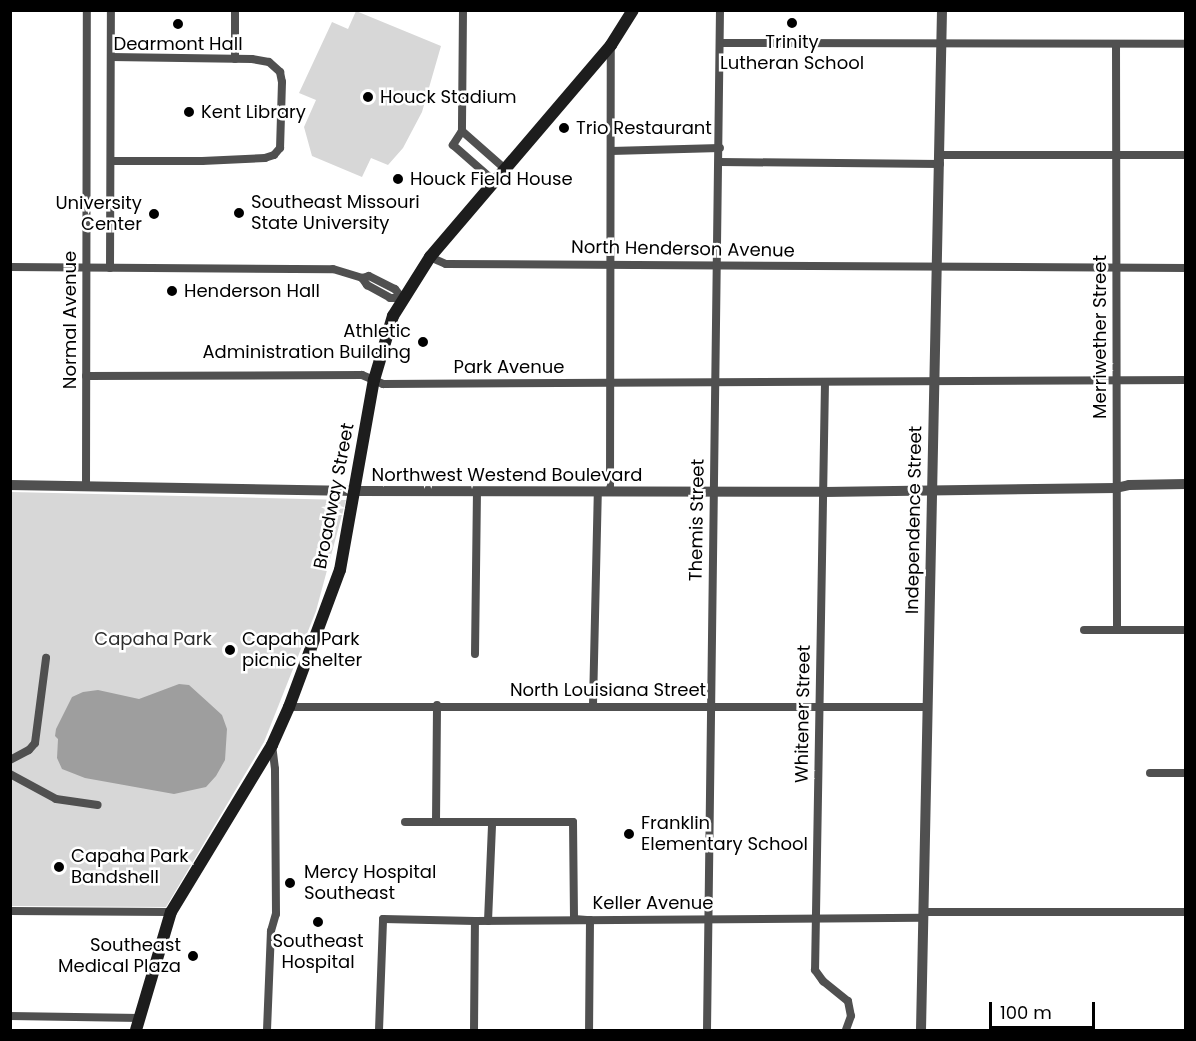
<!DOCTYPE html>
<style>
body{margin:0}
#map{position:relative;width:1196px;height:1041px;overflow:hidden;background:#fff;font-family:Poppins,sans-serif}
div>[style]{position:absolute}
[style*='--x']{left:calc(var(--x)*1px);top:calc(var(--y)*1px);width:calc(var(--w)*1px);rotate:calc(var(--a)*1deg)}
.green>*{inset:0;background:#d7d7d7}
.water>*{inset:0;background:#9e9e9e}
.minor>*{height:8px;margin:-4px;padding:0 4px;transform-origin:4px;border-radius:4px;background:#505050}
.tertiary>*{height:10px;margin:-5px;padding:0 5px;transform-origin:5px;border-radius:5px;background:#505050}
.secondary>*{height:12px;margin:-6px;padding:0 6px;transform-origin:6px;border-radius:6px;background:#1d1d1d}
.dots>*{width:16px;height:16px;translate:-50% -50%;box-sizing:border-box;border:3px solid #fff;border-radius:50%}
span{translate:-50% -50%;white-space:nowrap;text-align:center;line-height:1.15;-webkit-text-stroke:5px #fff;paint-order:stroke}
.poi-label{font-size:18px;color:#000}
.left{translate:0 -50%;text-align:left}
.right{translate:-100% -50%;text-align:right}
.street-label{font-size:18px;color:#000}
.park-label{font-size:18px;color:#2e2e2e}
.frame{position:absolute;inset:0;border:12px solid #000;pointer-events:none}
.scale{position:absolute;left:989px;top:1002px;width:106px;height:27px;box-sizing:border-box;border:3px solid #000;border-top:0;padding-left:8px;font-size:18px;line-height:21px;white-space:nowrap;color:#000;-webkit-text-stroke:4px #fff;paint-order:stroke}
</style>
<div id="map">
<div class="green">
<div style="clip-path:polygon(356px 11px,441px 46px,422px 112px,403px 148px,388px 165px,371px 158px,362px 177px,312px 156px,304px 127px,316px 100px,299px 93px,332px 22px,348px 29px)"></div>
<div style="clip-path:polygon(11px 492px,346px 500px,316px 611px,264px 742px,166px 907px,11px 906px)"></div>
</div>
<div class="water">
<div style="clip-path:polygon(179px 684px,189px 685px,210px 704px,222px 715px,227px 729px,225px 760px,216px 776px,206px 787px,174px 794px,85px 778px,62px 769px,57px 758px,58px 739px,55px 736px,56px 729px,72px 697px,83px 692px,98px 690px,139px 699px)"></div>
</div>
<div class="minor">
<div style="--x:463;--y:10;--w:121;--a:90.5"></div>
<div style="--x:462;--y:131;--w:17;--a:123"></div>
<div style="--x:453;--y:145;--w:55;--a:41.3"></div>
<div style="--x:721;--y:43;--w:465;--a:0.1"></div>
<div style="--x:1116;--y:44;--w:586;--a:89.9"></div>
<div style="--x:111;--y:57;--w:141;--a:0.8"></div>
<div style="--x:252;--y:59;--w:17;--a:10"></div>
<div style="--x:269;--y:62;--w:15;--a:42"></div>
<div style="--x:280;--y:72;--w:10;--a:79"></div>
<div style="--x:282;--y:82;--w:66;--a:91.7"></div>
<div style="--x:280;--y:148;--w:9;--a:131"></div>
<div style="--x:274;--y:155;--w:9;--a:162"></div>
<div style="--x:265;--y:158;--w:63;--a:177.3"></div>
<div style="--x:202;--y:161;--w:91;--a:180"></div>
<div style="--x:235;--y:59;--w:49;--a:-90"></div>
<div style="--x:462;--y:131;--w:56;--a:41.4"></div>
<div style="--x:611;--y:151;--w:109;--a:-1.6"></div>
<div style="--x:940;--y:155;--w:246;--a:0"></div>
<div style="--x:720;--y:162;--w:220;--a:0.5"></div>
<div style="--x:430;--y:257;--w:17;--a:24"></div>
<div style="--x:446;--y:264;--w:740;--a:0.31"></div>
<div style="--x:10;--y:267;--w:323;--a:0.4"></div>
<div style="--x:333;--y:269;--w:30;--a:17"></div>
<div style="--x:362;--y:278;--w:7;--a:-16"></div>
<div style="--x:369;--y:276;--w:29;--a:27"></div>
<div style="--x:395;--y:289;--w:11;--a:52"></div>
<div style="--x:110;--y:268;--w:258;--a:-89.8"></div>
<div style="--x:362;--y:278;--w:9;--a:54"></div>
<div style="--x:367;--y:285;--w:26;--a:29"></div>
<div style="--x:390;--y:298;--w:12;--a:0"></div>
<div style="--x:86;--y:376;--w:276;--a:-0.2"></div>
<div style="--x:362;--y:375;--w:23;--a:23"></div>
<div style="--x:383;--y:384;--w:803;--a:-0.29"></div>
<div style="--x:825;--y:382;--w:588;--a:90.97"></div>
<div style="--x:815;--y:970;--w:14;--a:54"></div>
<div style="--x:823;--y:981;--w:32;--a:39"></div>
<div style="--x:848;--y:1001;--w:15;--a:79"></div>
<div style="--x:851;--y:1016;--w:15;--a:110"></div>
<div style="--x:86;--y:486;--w:476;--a:-89.9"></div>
<div style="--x:610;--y:492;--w:447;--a:-89.9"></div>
<div style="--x:1084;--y:630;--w:102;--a:0"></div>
<div style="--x:475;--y:654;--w:163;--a:-89.3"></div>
<div style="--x:593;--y:705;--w:213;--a:-88.7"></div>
<div style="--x:289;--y:707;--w:637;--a:0"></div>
<div style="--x:10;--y:760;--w:21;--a:-28"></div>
<div style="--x:29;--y:750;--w:9;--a:-49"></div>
<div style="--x:35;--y:743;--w:86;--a:-82.6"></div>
<div style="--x:1150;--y:773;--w:36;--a:0"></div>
<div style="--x:10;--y:774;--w:52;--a:28.5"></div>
<div style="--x:56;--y:799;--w:42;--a:8.1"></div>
<div style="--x:405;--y:822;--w:168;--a:0"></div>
<div style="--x:573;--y:822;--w:97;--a:89.4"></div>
<div style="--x:574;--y:919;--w:16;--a:4"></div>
<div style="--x:590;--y:920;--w:110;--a:90.5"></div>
<div style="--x:436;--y:822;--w:117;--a:-89.5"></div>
<div style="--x:10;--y:911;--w:161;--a:0.4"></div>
<div style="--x:923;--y:912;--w:263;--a:0"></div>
<div style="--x:488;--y:921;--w:97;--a:-87.6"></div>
<div style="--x:10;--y:1016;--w:130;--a:0.9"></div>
<div style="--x:267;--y:1030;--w:99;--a:-87.7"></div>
<div style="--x:271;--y:931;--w:18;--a:-74"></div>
<div style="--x:276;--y:914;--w:145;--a:-90.4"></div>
<div style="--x:275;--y:769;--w:23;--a:-97"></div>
<div style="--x:379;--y:1030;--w:111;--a:-87.9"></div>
<div style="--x:383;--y:919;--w:92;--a:1.2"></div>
<div style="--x:475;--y:921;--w:448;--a:-0.4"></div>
<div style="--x:474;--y:1030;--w:109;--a:-89.5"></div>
<div style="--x:707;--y:1030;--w:1020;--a:-89.27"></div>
</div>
<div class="tertiary">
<div style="--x:10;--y:485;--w:346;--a:1"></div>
<div style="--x:356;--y:491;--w:468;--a:0.1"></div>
<div style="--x:824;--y:492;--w:292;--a:-0.8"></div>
<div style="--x:1116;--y:488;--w:13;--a:-13"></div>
<div style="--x:1129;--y:485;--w:57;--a:-1"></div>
<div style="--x:921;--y:1030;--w:1020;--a:-88.82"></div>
</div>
<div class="secondary">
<div style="--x:136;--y:1030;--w:123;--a:-73.5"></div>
<div style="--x:171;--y:912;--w:195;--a:-58.8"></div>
<div style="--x:272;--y:745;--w:42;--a:-65.9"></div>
<div style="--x:289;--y:707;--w:146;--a:-69.6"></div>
<div style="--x:340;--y:570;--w:193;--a:-79.9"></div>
<div style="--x:374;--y:380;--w:67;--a:-73.5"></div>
<div style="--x:393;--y:316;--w:70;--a:-57.9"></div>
<div style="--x:430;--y:257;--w:279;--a:-49.5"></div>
<div style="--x:611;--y:45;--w:41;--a:-57.8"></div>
</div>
<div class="dots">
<div style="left:792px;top:23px;background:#000"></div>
<div style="left:178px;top:24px;background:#000"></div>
<div style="left:368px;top:97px;background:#000"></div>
<div style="left:189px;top:112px;background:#000"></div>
<div style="left:564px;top:128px;background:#000"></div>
<div style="left:398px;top:179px;background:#000"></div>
<div style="left:239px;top:213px;background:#000"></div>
<div style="left:154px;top:214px;background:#000"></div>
<div style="left:172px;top:291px;background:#000"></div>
<div style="left:423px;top:342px;background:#000"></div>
<div style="left:230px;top:650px;background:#000"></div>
<div style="left:629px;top:834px;background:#000"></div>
<div style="left:59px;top:867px;background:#000"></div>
<div style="left:290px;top:883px;background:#000"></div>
<div style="left:318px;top:922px;background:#000"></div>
<div style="left:193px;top:956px;background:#000"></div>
</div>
<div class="poi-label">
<span style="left:792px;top:53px">Trinity<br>Lutheran School</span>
<span style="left:178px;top:44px">Dearmont Hall</span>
<span class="left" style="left:380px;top:97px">Houck Stadium</span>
<span class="left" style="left:201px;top:112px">Kent Library</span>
<span class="left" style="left:576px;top:128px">Trio Restaurant</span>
<span class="left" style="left:410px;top:179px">Houck Field House</span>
<span class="left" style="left:251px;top:213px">Southeast Missouri<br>State University</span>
<span class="right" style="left:142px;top:214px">University<br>Center</span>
<span class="left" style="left:184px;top:291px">Henderson Hall</span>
<span class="right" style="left:411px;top:342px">Athletic<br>Administration Building</span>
<span class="left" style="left:242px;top:650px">Capaha Park<br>picnic shelter</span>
<span class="left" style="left:641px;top:834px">Franklin<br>Elementary School</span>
<span class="left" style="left:71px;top:867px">Capaha Park<br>Bandshell</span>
<span class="left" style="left:304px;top:883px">Mercy Hospital<br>Southeast</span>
<span style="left:318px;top:952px">Southeast<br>Hospital</span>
<span class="right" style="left:181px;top:956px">Southeast<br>Medical Plaza</span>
</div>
<div class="street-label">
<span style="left:683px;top:249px;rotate:1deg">North Henderson Avenue</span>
<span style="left:70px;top:320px;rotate:-90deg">Normal Avenue</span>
<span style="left:1100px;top:337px;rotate:-90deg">Merriwether Street</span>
<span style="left:509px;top:367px">Park Avenue</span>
<span style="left:507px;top:475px">Northwest Westend Boulevard</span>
<span style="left:334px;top:496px;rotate:-79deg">Broadway Street</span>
<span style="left:697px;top:520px;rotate:-89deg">Themis Street</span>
<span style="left:914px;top:520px;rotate:-89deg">Independence Street</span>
<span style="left:608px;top:690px">North Louisiana Street</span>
<span style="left:803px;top:714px;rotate:-89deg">Whitener Street</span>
<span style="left:653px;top:903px">Keller Avenue</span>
</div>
<div class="park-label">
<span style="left:153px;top:639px">Capaha Park</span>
</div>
<div class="frame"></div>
<div class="scale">100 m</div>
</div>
